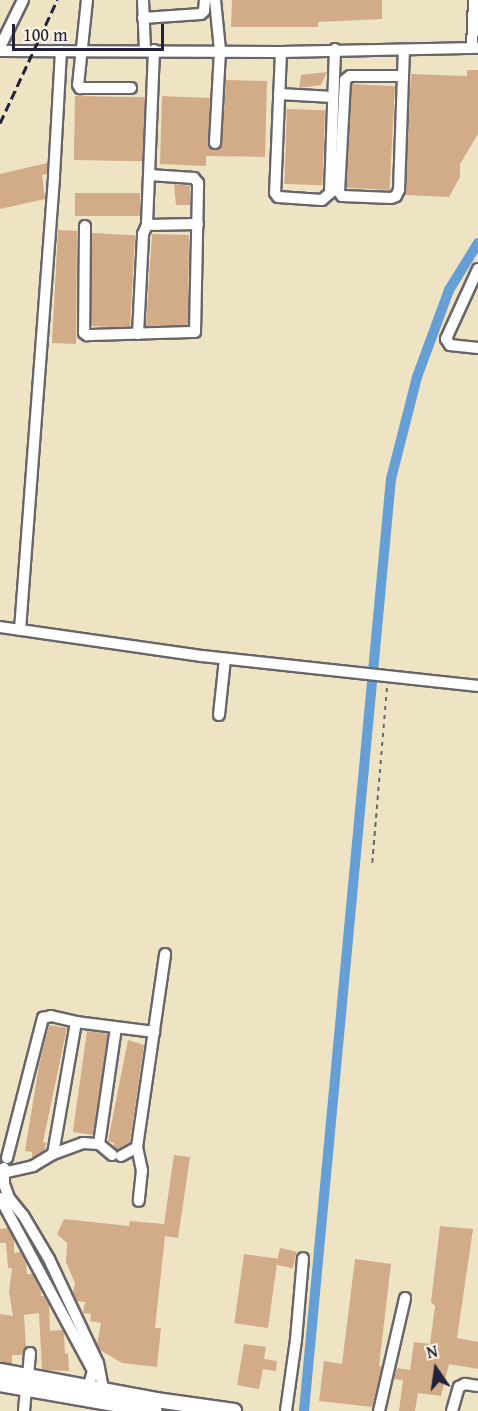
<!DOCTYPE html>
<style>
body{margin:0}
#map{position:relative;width:478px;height:1411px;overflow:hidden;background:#eee4c4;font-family:"Gentium Book Plus",serif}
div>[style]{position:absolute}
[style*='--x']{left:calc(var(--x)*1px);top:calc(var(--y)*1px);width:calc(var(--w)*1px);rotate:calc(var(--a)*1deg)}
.canal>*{height:10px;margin:-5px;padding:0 5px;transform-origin:5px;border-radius:5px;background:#659fd5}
.building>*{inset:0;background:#d2ab88;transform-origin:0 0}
.path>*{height:1.5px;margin-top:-0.75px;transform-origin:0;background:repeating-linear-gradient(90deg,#69666b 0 4.5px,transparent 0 9px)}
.roads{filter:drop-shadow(2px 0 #69666b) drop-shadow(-2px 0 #69666b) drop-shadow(0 2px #69666b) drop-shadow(0 -2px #69666b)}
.minor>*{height:10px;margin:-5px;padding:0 5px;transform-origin:5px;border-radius:5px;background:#fff}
.major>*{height:14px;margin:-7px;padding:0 7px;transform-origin:7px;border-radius:7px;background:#fff}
.rail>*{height:3px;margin-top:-1.5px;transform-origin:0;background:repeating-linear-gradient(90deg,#22223b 0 9px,transparent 0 13.5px)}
span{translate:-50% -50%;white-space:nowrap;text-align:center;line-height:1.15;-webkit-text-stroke:5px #fcf5e5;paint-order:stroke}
.north{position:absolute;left:406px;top:1339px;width:60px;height:60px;-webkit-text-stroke:4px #fcf5e5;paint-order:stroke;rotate:347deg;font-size:16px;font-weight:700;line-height:24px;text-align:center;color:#22223b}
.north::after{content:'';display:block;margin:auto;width:21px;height:27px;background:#22223b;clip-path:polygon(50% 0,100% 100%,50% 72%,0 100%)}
.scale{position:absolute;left:12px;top:24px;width:152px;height:27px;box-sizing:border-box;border:3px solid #22223b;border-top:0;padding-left:8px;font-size:18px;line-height:21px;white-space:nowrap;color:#22223b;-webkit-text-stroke:4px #fcf5e5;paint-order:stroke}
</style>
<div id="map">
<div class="canal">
<div style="--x:304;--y:1411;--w:936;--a:-84.67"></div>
<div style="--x:391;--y:479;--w:105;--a:-75.7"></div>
<div style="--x:417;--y:377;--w:93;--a:-69.8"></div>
<div style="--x:449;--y:290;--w:55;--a:-58.3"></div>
</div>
<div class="building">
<div style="clip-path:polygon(232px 0,382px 0,382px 19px,318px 22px,318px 27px,231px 27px)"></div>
<div style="clip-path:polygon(467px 70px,478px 70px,478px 134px,460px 164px,460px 177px,449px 197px,405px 195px,411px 74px,467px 76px)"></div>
<div style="clip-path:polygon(327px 72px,321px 85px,299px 88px,301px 75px)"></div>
<div style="clip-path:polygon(226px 80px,267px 81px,265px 157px,206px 156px,206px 166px,160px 164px,162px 96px,210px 98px,208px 143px,210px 149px,218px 150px,222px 143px)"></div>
<div style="left:352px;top:84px;width:43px;height:104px;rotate:3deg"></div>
<div style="left:75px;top:96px;width:70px;height:64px;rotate:1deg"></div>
<div style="left:287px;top:109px;width:38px;height:75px;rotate:2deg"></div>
<div style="clip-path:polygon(47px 163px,47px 174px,42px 175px,45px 199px,0 209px,0 174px)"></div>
<div style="clip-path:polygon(174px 184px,190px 186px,190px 205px,176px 205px)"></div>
<div style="left:140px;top:193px;width:23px;height:65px;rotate:90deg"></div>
<div style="clip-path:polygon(58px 230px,77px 231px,76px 344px,52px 343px)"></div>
<div style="left:92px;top:233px;width:43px;height:93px;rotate:3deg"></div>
<div style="clip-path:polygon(152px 234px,189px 235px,188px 325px,146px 326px)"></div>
<div style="clip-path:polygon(49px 1025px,67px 1028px,43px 1142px,46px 1143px,45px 1150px,32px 1158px,32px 1152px,25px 1151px,39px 1065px)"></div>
<div style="left:87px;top:1031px;width:21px;height:102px;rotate:8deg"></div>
<div style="clip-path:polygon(128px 1040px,144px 1045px,130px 1142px,117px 1150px,114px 1147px,114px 1143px,108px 1141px)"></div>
<div style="clip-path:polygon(174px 1155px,190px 1157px,178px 1238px,165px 1236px,155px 1328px,161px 1328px,157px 1367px,122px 1363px,100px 1350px,97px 1344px,101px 1323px,90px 1321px,91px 1314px,83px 1313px,85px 1302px,77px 1301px,73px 1293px,75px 1283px,66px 1262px,67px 1243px,57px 1234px,64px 1219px,129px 1226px,130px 1221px,164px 1224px)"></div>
<div style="clip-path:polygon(440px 1226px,473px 1229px,457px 1338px,478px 1342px,478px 1369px,449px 1364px,441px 1396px,418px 1393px,415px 1411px,399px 1411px,403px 1380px,394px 1379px,397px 1368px,410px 1370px,414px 1342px,430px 1344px,435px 1306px,431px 1302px)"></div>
<div style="clip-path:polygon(8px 1228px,14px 1239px,14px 1253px,21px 1252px,26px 1262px,27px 1274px,33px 1274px,41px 1291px,41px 1296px,44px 1296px,49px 1305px,50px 1331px,63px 1330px,64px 1333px,65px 1354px,68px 1353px,69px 1371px,42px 1370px,39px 1313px,24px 1315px,26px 1347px,22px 1355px,12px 1355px,12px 1364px,0 1362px,0 1314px,13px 1316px,9px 1292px,12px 1268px,8px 1268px,6px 1243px,0 1243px,0 1229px)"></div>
<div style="left:280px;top:1248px;width:17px;height:17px;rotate:13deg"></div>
<div style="left:244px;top:1254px;width:34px;height:70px;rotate:8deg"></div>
<div style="clip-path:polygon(355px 1259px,391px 1264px,379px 1366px,382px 1366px,372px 1407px,319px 1401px,324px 1361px,342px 1364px)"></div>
<div style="clip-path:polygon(244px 1344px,266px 1347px,264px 1359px,277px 1361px,276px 1371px,263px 1369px,259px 1389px,237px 1385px)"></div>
</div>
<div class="path">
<div style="--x:372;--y:863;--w:178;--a:-85.2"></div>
</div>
<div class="roads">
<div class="minor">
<div style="--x:87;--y:0;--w:85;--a:96"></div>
<div style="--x:78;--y:85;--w:4;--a:56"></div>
<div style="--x:80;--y:88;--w:51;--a:0"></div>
<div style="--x:143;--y:0;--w:50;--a:87.7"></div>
<div style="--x:143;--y:18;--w:58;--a:-3.9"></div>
<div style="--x:201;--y:14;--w:4;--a:-45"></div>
<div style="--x:204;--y:11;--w:11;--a:-85"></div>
<div style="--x:0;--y:47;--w:52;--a:-63.9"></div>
<div style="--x:472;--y:48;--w:48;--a:-87.6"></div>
<div style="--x:154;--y:50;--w:175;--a:92.3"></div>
<div style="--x:147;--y:225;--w:51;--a:-1.1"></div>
<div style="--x:0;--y:51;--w:281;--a:0.2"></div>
<div style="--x:281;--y:52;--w:197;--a:-1.2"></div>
<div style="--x:281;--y:52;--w:141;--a:92.4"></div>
<div style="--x:275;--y:193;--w:5;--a:53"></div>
<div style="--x:278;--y:197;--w:44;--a:3.9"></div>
<div style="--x:322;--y:200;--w:11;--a:-41"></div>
<div style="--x:330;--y:193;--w:144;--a:-88"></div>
<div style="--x:403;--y:76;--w:114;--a:92"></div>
<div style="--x:399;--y:190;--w:7;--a:117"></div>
<div style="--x:396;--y:196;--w:5;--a:158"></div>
<div style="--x:391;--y:198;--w:49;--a:-177.7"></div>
<div style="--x:342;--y:196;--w:5;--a:-127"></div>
<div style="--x:339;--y:192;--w:112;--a:-86.9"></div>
<div style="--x:345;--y:80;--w:6;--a:-39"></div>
<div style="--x:350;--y:76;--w:53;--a:0"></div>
<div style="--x:403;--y:76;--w:26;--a:-88"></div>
<div style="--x:279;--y:94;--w:54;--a:3.2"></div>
<div style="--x:215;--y:143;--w:93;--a:-86.9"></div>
<div style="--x:220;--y:50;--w:50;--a:-95.7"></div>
<div style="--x:85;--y:226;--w:107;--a:90.5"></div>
<div style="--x:84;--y:333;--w:4;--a:34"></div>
<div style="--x:87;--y:335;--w:108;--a:-1.6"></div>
<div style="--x:195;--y:332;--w:149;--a:-88.8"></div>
<div style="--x:198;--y:183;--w:6;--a:-129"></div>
<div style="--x:194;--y:178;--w:45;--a:-176.2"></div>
<div style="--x:478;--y:269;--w:77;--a:114.6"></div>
<div style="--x:446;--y:339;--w:7;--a:56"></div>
<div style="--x:450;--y:345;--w:28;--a:6"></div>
<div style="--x:138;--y:334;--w:100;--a:-87.1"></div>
<div style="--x:143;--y:234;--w:10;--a:-66"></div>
<div style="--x:0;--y:627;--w:204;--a:8.2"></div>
<div style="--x:202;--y:656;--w:278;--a:6.2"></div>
<div style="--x:20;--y:630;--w:455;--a:-85.7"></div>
<div style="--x:54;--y:176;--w:125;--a:-86.8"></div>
<div style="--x:219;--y:715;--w:56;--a:-83.9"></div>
<div style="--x:99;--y:1144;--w:117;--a:-81.7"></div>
<div style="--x:137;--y:1147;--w:24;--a:78"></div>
<div style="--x:142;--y:1170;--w:31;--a:96"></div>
<div style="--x:53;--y:1154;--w:134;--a:-80.1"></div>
<div style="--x:121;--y:1156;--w:18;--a:-29"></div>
<div style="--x:137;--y:1147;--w:195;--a:-81.7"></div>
<div style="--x:7;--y:1158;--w:145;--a:-75.6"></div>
<div style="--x:43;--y:1018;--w:8;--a:-14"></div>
<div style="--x:51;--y:1016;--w:26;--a:13"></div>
<div style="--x:76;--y:1022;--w:79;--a:7.3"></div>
<div style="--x:4;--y:1168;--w:16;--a:90"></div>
<div style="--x:4;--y:1184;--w:15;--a:70"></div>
<div style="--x:9;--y:1198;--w:22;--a:51"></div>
<div style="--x:23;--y:1215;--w:51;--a:59.4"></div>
<div style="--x:49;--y:1259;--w:115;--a:64.8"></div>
<div style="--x:98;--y:1363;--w:33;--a:79"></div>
<div style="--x:3;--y:1173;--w:31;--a:-13"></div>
<div style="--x:33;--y:1166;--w:23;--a:-31"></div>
<div style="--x:53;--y:1154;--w:32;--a:-20"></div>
<div style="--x:83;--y:1143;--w:16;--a:4"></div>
<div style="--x:99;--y:1144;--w:17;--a:40"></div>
<div style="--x:0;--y:1198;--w:196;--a:61.7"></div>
<div style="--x:93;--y:1371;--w:22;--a:106"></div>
<div style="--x:28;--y:1376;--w:23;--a:-85"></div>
<div style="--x:24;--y:1411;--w:22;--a:-85"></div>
<div style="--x:286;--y:1411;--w:72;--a:-82"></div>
<div style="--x:296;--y:1340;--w:82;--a:-85.1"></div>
<div style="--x:379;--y:1411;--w:116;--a:-77"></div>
<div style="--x:452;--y:1411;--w:25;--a:-74"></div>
<div style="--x:459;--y:1387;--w:7;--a:-27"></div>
<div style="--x:465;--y:1384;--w:13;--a:9"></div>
</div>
<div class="major">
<div style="--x:0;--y:1371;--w:159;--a:10.5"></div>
<div style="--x:156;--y:1400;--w:79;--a:8"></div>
<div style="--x:0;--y:1384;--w:157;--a:9.9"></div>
</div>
</div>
<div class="rail">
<div style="--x:0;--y:123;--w:136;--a:-65.1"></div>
</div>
<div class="north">N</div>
<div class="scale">100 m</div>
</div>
